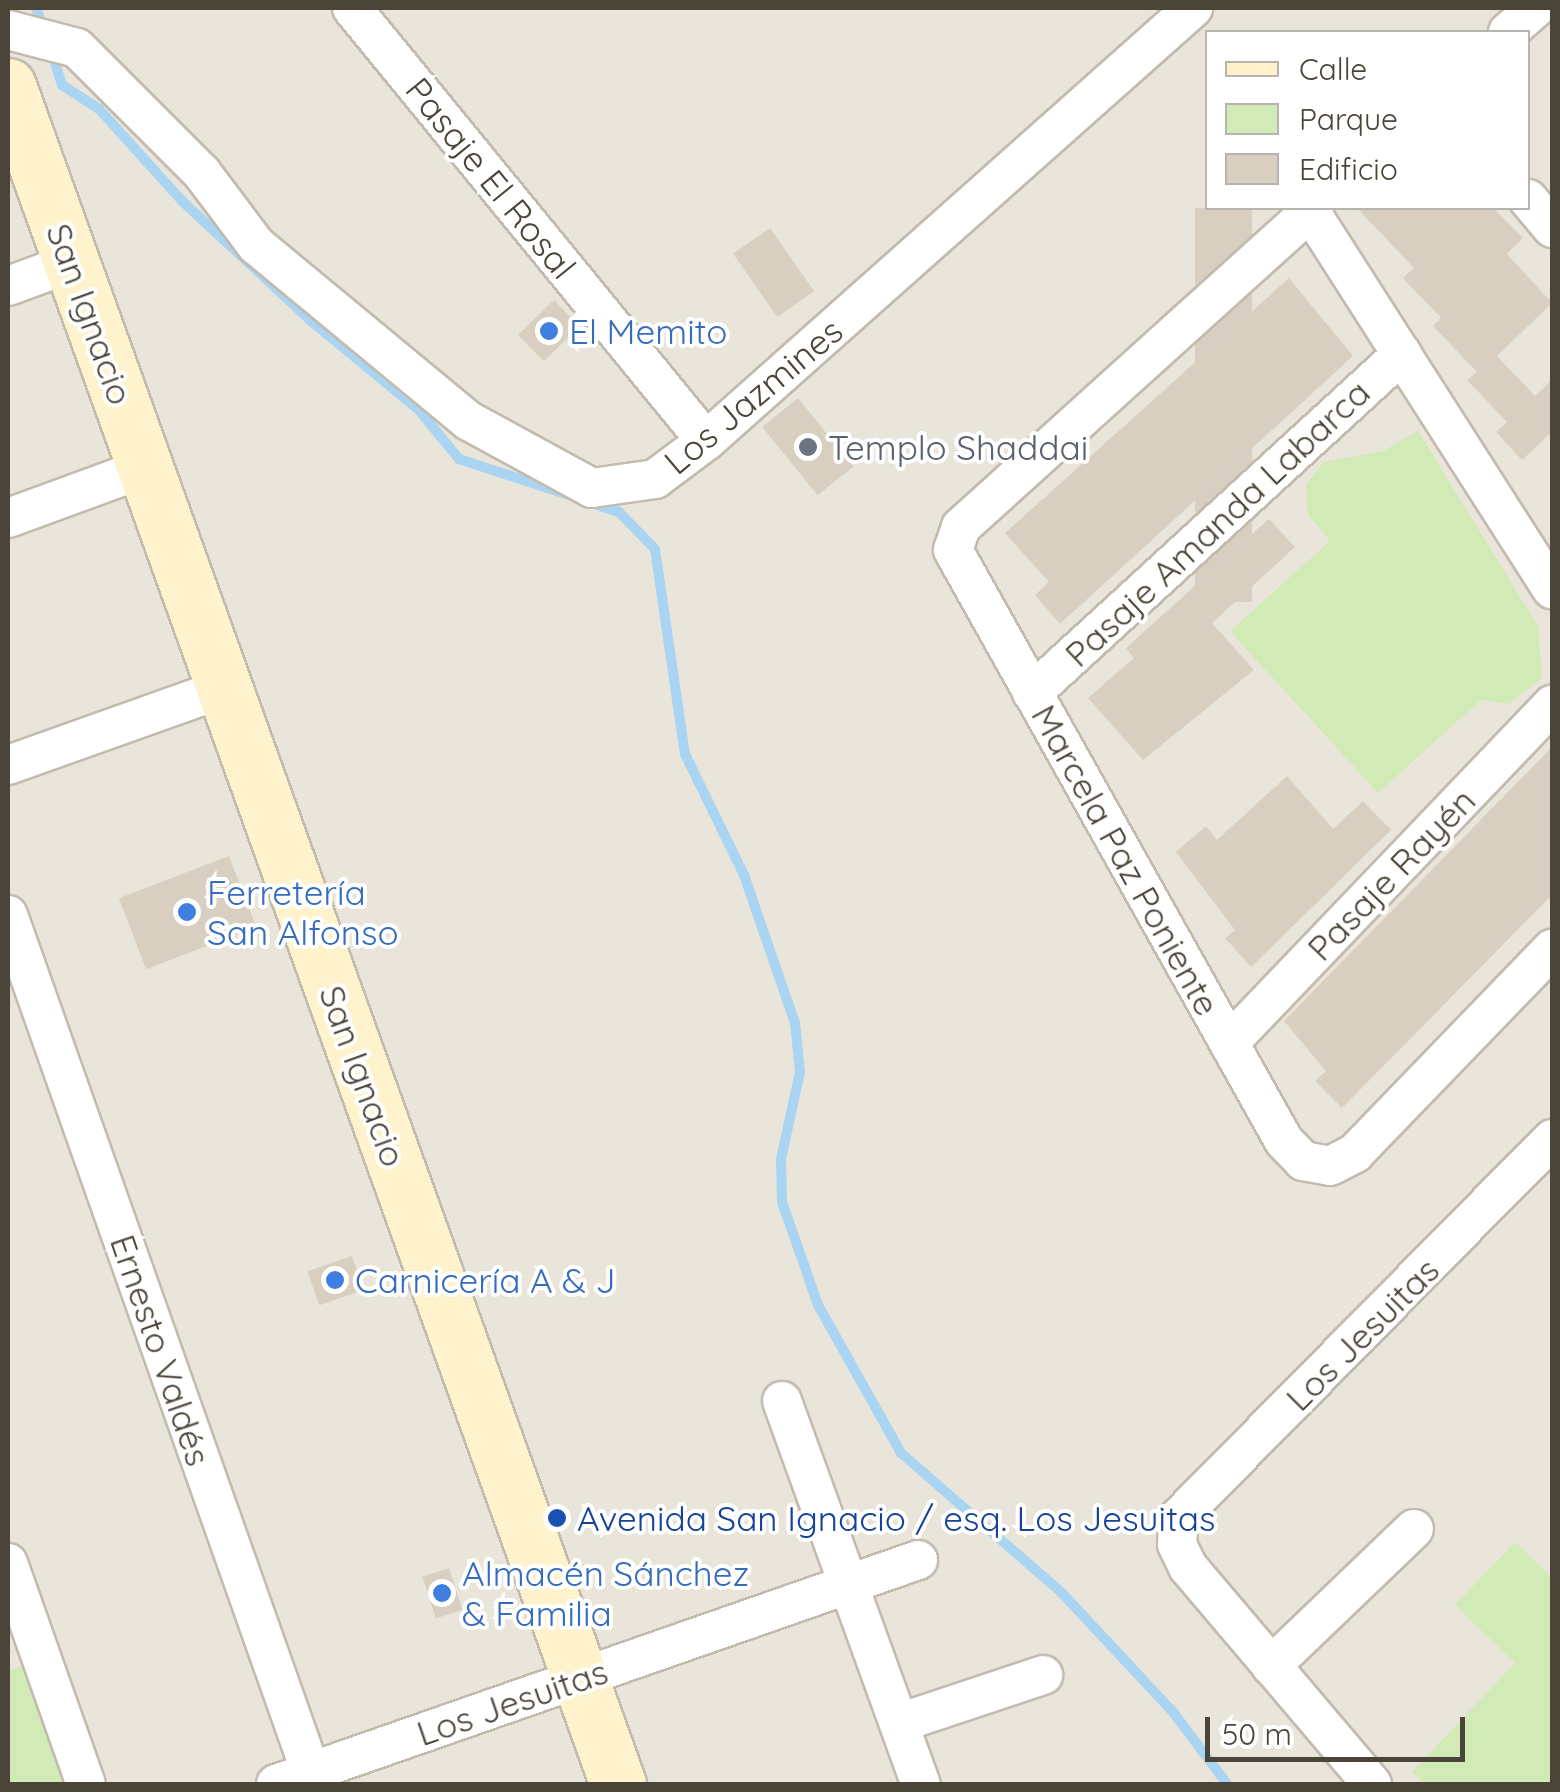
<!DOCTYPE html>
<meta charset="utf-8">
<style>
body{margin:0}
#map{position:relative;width:1560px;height:1792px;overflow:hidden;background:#f6f3ec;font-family:Quicksand,sans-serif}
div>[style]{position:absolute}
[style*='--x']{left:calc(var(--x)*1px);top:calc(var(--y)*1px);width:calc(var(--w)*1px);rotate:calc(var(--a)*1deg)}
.residential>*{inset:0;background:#eae5da}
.green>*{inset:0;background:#d2eab5}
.stream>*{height:10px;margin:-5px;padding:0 5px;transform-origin:5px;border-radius:5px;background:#a9d4f2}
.building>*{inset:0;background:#d8cfc1;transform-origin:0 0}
.roads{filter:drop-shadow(2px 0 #c2bbae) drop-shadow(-2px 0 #c2bbae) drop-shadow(0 2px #c2bbae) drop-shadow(0 -2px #c2bbae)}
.street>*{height:38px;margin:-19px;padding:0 19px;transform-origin:19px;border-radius:19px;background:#fff}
.secondary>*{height:55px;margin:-27.5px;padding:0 27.5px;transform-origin:27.5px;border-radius:27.5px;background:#fff3cd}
.dots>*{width:28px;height:28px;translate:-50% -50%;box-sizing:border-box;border:5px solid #fff;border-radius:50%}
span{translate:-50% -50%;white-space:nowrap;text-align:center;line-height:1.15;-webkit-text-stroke:8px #fff;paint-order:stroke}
.street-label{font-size:35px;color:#4b4439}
.shop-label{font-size:35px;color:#366cbe}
.left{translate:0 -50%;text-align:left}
.worship-label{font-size:35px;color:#5b616d}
.transit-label{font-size:35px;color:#164399}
.frame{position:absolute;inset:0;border:10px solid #4b4439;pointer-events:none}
.legend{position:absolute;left:1205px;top:30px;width:325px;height:180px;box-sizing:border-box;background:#fff;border:2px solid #b7b4b0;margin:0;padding:12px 18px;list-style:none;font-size:30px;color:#4b4439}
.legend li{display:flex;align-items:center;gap:20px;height:50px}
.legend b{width:50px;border:2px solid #b7b4b0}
.scale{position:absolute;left:1205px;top:1717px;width:260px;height:45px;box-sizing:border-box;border:5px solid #4b4439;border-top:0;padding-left:12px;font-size:30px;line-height:35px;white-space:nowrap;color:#4b4439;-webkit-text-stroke:8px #fff;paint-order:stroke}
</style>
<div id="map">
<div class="residential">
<div style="clip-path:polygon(evenodd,8px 8px,1552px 8px,1552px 1784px,8px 1784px,8px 8px,1208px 32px,1528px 32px,1528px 208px,1208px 208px,1208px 32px)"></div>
</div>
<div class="green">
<div style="clip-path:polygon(1418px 431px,1538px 626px,1542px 678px,1509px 704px,1481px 700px,1378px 793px,1230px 631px,1330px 541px,1308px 515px,1306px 485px,1323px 462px,1383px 451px)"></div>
<div style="clip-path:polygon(1515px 1542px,1552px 1577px,1552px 1784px,1426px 1784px,1412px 1772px,1515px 1663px,1455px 1605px)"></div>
<div style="clip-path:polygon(22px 1666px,65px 1784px,8px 1784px,8px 1671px)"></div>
</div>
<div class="stream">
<div style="--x:36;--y:8;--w:23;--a:70"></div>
<div style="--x:51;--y:51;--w:36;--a:72"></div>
<div style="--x:62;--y:85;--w:44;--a:33"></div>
<div style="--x:99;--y:109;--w:124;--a:47.9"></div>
<div style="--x:182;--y:201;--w:176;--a:42.9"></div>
<div style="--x:311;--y:321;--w:140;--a:39.5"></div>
<div style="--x:419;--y:410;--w:63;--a:50.8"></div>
<div style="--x:459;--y:459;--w:119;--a:18.1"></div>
<div style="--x:588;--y:502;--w:33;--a:18"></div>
<div style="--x:619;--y:512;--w:52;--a:45.8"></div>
<div style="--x:655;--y:549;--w:207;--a:81.7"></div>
<div style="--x:685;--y:754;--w:135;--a:64"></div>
<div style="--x:744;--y:875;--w:157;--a:71"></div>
<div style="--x:795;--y:1023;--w:49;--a:84.2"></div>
<div style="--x:800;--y:1072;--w:89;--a:102.3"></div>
<div style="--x:781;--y:1159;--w:43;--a:88.7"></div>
<div style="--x:782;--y:1202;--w:109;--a:70.7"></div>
<div style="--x:818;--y:1305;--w:170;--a:60.7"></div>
<div style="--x:901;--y:1453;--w:212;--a:41"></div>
<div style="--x:1061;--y:1592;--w:164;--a:47"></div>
<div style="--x:1173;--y:1712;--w:90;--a:53.1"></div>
</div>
<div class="building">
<div style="left:1195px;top:208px;width:57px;height:394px"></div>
<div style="clip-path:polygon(1357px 208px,1493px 208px,1523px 238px,1507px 254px,1552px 303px,1497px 356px,1535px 396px,1552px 380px,1552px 432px,1522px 460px,1496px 432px,1507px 422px,1467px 380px,1477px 372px,1433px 326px,1441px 318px,1403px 278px,1414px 268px)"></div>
<div style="left:770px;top:228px;width:77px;height:45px;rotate:55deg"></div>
<div style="clip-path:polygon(1289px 278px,1353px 356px,1060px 624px,1035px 595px,1049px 582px,1005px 533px)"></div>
<div style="left:554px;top:300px;width:37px;height:50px;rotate:46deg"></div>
<div style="left:798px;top:398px;width:88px;height:46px;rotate:51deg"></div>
<div style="clip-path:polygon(1269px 519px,1295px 547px,1212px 623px,1254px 670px,1143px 760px,1088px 698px,1134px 658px,1126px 648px)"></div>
<div style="clip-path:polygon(1552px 747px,1552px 895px,1342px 1108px,1315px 1081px,1326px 1071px,1284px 1021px)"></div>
<div style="clip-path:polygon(1287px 776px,1333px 829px,1363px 801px,1391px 830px,1251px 967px,1225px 938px,1235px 930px,1176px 852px,1206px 826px,1217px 840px)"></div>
<div style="left:229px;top:856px;width:76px;height:118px;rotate:69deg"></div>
<div style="left:352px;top:1256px;width:36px;height:47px;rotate:71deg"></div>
<div style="left:449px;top:1568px;width:44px;height:28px;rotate:72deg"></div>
</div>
<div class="roads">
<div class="street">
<div style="--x:352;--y:8;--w:559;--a:50.73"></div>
<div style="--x:8;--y:30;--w:71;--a:14.6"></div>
<div style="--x:77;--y:48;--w:177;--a:45"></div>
<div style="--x:202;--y:173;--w:90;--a:53.1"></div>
<div style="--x:256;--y:245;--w:276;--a:39.6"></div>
<div style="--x:469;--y:421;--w:140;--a:28.6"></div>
<div style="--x:592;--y:488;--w:64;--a:-8.1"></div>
<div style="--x:655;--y:479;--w:64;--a:-36.7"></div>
<div style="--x:706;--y:441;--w:652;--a:-41.64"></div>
<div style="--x:1508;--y:32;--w:37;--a:-41"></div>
<div style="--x:1528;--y:199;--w:38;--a:50"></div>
<div style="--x:1314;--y:208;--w:476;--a:137.9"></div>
<div style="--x:961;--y:527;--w:24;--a:109"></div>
<div style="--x:953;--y:550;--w:677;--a:60.75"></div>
<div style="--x:1284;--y:1141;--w:28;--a:46"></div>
<div style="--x:1303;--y:1161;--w:27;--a:10"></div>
<div style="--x:1330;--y:1166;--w:28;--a:-27"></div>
<div style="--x:1355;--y:1153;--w:284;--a:-46"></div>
<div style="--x:1310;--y:211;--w:449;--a:57.4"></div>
<div style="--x:8;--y:286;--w:67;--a:-20.1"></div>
<div style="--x:8;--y:518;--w:146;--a:-20.1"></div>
<div style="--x:1032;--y:693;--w:502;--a:-42.5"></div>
<div style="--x:8;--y:765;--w:229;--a:-19.6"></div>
<div style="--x:8;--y:915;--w:922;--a:70.54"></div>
<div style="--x:1229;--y:1043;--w:468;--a:-46.3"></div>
<div style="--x:782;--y:1401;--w:407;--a:70.1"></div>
<div style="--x:8;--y:1563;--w:234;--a:70.6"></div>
<div style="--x:1271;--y:1666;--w:198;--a:-43.8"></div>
<div style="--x:899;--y:1723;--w:152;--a:-18.4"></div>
<div style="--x:276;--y:1784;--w:680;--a:-19.23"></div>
<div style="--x:1372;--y:1784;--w:285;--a:-130.3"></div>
<div style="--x:1188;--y:1567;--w:25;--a:-116"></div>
<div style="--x:1177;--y:1544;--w:27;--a:-86"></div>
<div style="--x:1179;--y:1517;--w:531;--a:-45.38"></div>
</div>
<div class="secondary">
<div style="--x:8;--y:86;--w:1804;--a:70.24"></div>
</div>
</div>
<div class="dots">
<div style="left:549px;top:331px;background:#3f7fe0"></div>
<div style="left:808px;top:447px;background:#6b7280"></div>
<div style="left:187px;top:912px;background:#3f7fe0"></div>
<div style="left:335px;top:1280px;background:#3f7fe0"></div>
<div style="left:557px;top:1518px;background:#1a4fb4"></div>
<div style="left:442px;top:1593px;background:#3f7fe0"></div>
</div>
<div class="street-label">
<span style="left:491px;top:178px;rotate:51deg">Pasaje El Rosal</span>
<span style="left:90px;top:314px;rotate:70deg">San Ignacio</span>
<span style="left:753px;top:396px;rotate:-40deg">Los Jazmines</span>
<span style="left:1217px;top:523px;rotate:-43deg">Pasaje Amanda Labarca</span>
<span style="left:1126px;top:860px;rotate:61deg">Marcela Paz Poniente</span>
<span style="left:1391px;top:874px;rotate:-46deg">Pasaje Rayén</span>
<span style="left:363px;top:1076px;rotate:70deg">San Ignacio</span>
<span style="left:1362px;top:1334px;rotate:-45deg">Los Jesuitas</span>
<span style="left:161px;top:1350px;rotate:71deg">Ernesto Valdés</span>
<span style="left:512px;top:1702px;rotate:-19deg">Los Jesuitas</span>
</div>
<div class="shop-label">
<span class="left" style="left:569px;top:331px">El Memito</span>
<span class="left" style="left:207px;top:912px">Ferretería<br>San Alfonso</span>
<span class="left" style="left:355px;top:1280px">Carnicería A &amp; J</span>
<span class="left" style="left:462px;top:1593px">Almacén Sánchez<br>&amp; Familia</span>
</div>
<div class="worship-label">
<span class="left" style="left:828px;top:447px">Templo Shaddai</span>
</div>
<div class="transit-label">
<span class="left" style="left:577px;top:1518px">Avenida San Ignacio / esq. Los Jesuitas</span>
</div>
<div class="frame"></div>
<ul class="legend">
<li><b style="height:12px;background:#fff3cd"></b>Calle</li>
<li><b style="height:28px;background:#d2eab5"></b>Parque</li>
<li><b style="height:28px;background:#d8cfc1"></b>Edificio</li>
</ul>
<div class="scale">50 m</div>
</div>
